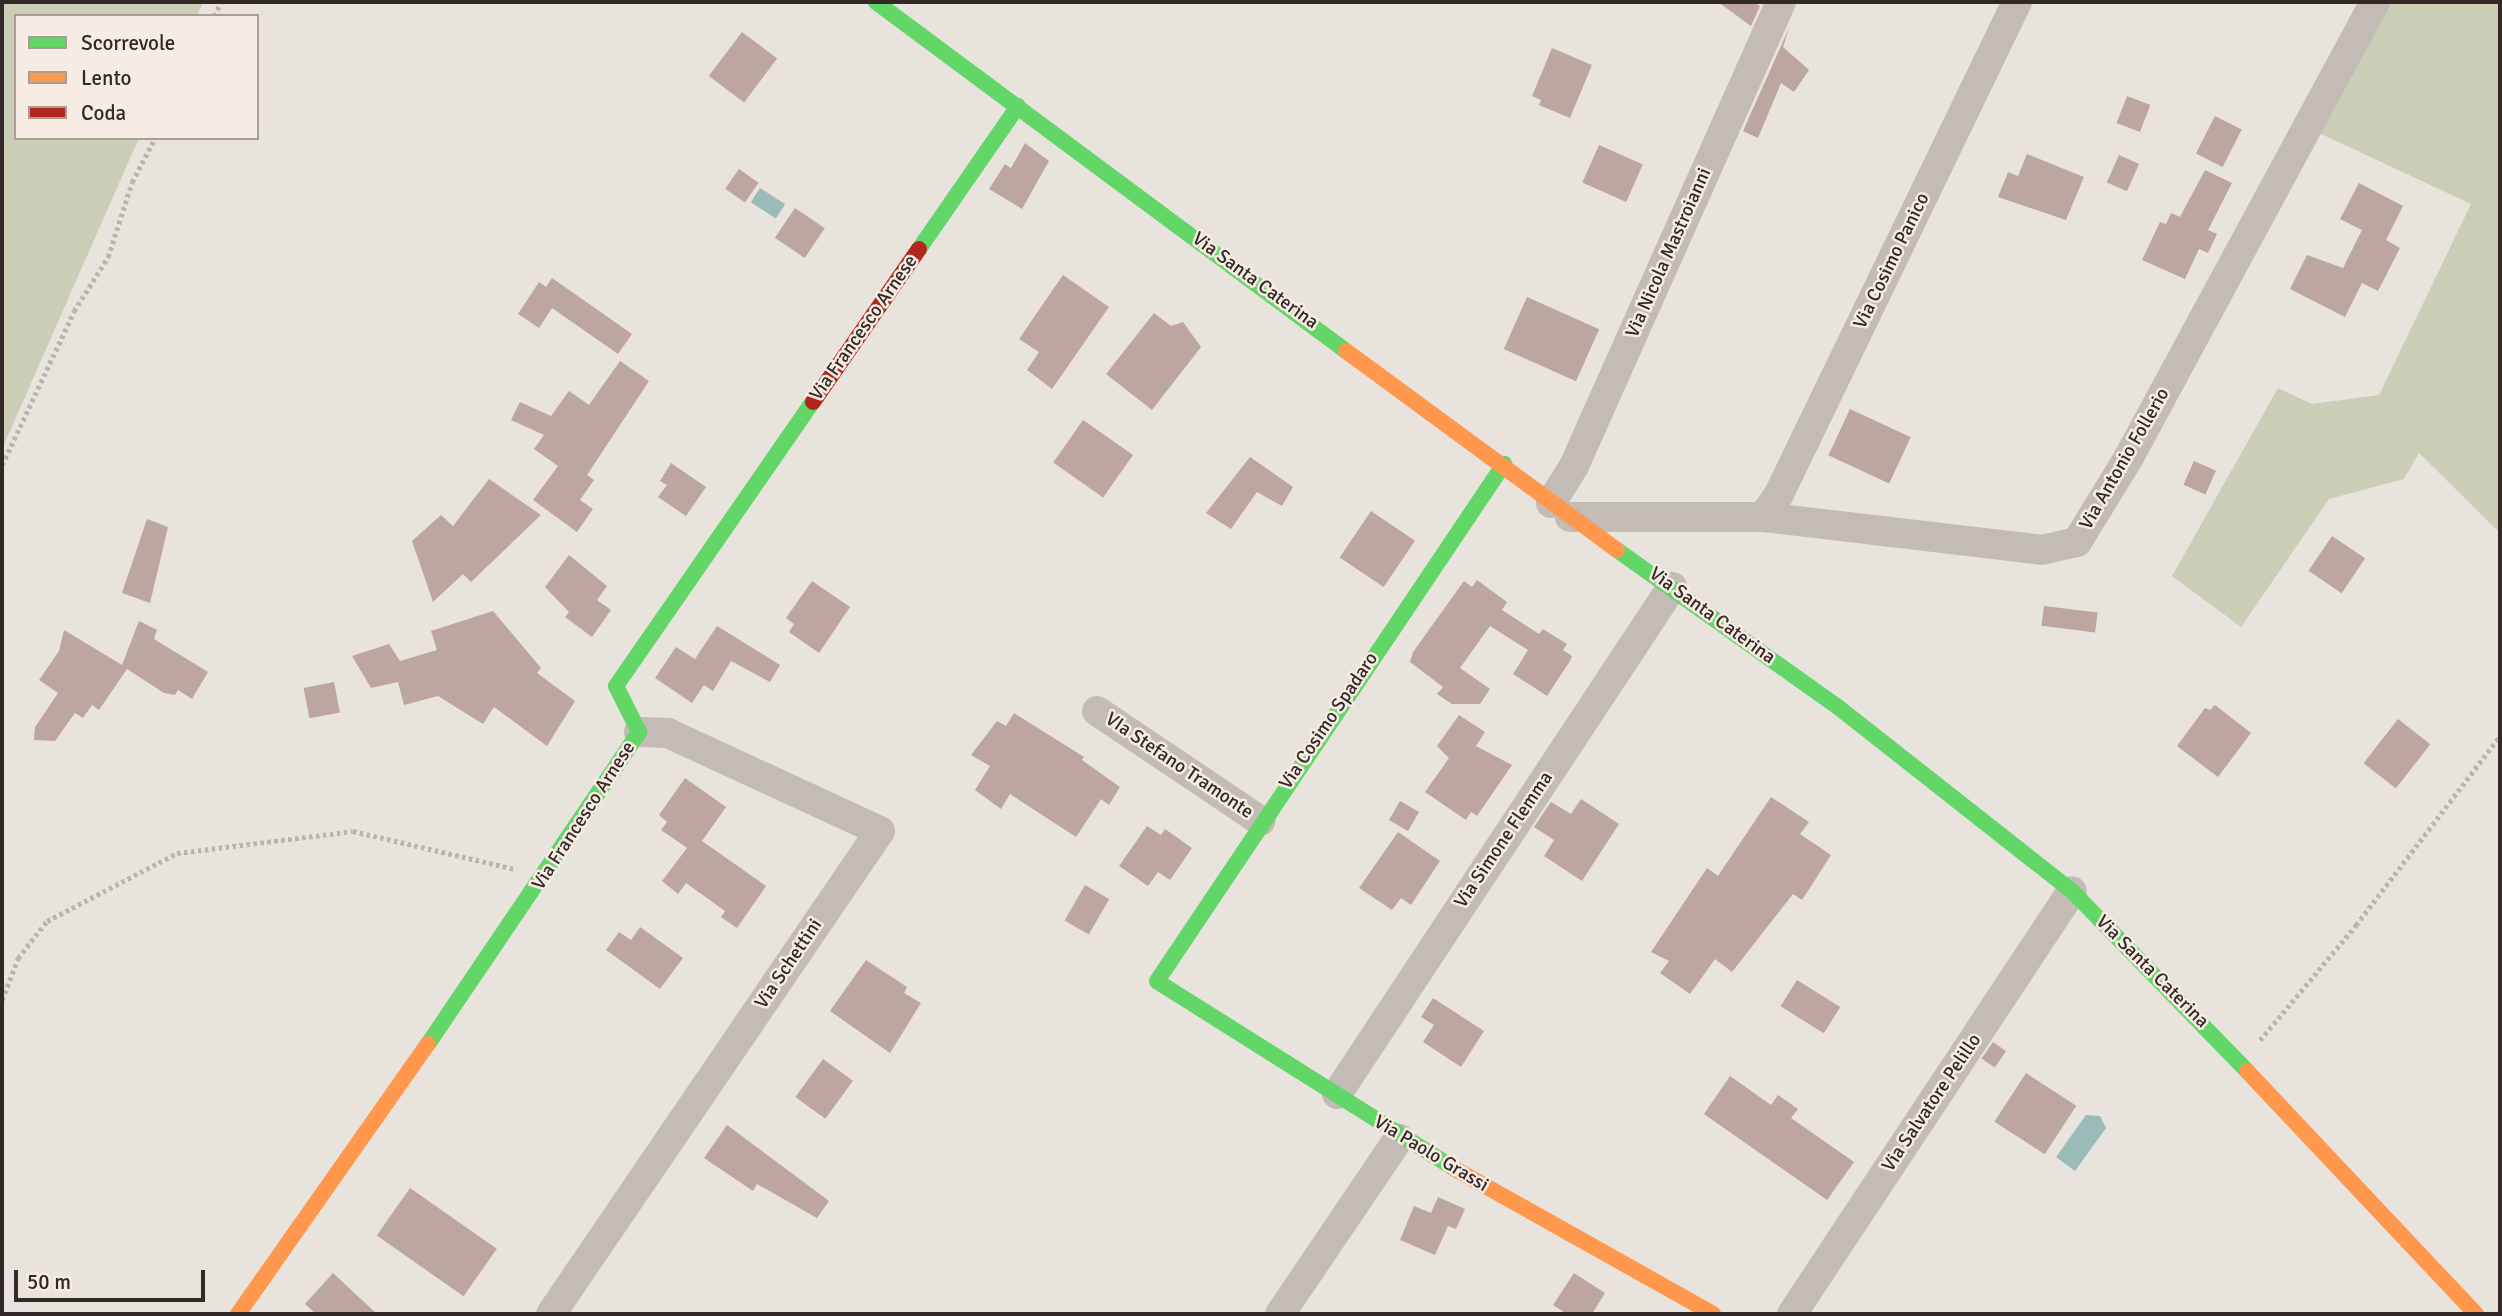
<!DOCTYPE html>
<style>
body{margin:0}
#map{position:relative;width:2502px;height:1316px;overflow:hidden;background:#e9e3dd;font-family:Signika,sans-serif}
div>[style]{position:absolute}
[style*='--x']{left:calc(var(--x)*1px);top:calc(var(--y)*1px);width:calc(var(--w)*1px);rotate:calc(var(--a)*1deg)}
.green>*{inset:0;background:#cbceb7}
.water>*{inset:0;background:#9abbb8;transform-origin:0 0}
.building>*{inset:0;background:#bca69f;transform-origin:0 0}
.path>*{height:4.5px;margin-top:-2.25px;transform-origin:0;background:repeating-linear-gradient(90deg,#bbb3ae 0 3.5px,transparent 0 7px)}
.street>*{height:30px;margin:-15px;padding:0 15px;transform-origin:15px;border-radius:15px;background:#c2bbb6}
.fast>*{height:16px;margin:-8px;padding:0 8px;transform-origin:8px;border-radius:8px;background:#63d668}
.slow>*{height:16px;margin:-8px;padding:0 8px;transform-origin:8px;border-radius:8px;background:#ff974d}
.jam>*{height:16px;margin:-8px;padding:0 8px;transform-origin:8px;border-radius:8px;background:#b3261e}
span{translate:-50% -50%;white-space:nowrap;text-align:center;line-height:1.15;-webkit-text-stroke:5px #f7ece3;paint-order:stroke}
.street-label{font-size:19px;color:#322825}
.frame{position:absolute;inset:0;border:4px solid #322825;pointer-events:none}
.legend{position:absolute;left:14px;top:14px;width:245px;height:126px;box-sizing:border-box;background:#f7ece3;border:2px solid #a89e97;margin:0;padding:9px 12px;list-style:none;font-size:21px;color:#322825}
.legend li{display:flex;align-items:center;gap:14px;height:35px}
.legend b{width:35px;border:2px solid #a89e97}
.scale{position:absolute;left:14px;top:1270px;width:191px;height:32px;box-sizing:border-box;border:4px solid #322825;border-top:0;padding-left:9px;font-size:21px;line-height:24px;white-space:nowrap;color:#322825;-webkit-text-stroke:5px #f7ece3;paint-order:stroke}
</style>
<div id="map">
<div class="green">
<div style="clip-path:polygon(2px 2px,203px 2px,197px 16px,16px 16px,16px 138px,139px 138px,2px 449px)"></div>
<div style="clip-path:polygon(2384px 2px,2500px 2px,2500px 533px,2419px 453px,2404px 479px,2329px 499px,2241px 627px,2172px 576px,2278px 388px,2312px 404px,2379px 395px,2471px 204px,2319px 133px)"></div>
</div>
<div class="water">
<div style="left:760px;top:188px;width:30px;height:17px;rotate:33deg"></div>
<div style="clip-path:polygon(2086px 1115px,2100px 1116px,2106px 1128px,2075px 1171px,2056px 1157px)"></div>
</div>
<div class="building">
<div style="clip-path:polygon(1718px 2px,1754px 2px,1760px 6px,1751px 26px)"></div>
<div style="clip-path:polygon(1789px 28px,1783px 47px,1809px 70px,1794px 92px,1781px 83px,1758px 138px,1743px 131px)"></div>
<div style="left:742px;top:32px;width:44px;height:55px;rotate:37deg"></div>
<div style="clip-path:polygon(1552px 48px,1592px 65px,1570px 118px,1539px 105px,1541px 100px,1532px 96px)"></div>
<div style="left:2127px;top:96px;width:25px;height:29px;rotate:21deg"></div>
<div style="left:2215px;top:116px;width:30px;height:42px;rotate:27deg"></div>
<div style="clip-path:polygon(1025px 143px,1049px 161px,1022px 209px,989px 189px,1005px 164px,1011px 168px)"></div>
<div style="left:1599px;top:145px;width:48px;height:41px;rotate:24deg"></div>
<div style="clip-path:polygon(2027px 154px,2084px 177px,2066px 220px,1998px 197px,2008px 172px,2018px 176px)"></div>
<div style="left:2119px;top:155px;width:22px;height:30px;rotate:24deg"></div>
<div style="left:739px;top:169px;width:24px;height:24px;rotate:35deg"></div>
<div style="clip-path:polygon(2205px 170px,2232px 183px,2208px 230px,2217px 234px,2208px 253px,2199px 249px,2185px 279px,2142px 260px,2160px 222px,2166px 224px,2171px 213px,2180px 217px)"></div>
<div style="clip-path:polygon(2359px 183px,2403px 206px,2386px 240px,2400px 248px,2378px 291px,2362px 283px,2345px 317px,2290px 289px,2307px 255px,2343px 268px,2362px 230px,2340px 219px)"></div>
<div style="left:795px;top:208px;width:36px;height:36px;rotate:34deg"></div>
<div style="clip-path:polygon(1063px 275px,1109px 307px,1052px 389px,1027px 370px,1039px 352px,1019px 339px)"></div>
<div style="clip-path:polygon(552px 278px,632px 334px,618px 354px,552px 308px,539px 328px,518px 314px,539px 282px,546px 287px)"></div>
<div style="left:1527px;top:297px;width:79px;height:57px;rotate:24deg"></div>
<div style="clip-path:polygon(1154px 313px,1171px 326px,1183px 322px,1201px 347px,1152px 410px,1106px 374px)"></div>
<div style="clip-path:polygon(620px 361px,649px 381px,587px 475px,594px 480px,580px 500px,593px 509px,577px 532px,533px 500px,558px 466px,534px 449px,544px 435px,511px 420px,520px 402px,551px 416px,569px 391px,589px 405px)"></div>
<div style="left:1850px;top:409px;width:67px;height:51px;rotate:25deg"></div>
<div style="left:1083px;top:420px;width:61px;height:52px;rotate:35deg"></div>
<div style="clip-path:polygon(1250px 457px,1293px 487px,1282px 506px,1257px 492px,1231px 529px,1206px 513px)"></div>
<div style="left:2194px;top:461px;width:24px;height:26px;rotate:24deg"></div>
<div style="clip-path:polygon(671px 463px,706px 487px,686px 516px,658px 497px,667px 485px,660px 481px)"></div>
<div style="clip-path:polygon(489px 479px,541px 515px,471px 582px,463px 574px,433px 602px,412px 541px,441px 515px,453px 526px)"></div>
<div style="left:1371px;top:511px;width:53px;height:56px;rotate:34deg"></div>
<div style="clip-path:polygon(147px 519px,168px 527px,150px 603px,122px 593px)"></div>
<div style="left:2332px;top:536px;width:40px;height:42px;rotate:34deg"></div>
<div style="clip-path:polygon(569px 555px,607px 586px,597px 600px,611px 610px,592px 637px,565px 617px,569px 612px,545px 587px)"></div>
<div style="clip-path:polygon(1477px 580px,1507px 602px,1502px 610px,1539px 634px,1543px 629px,1567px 644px,1563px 650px,1572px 656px,1570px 661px,1547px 696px,1513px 674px,1528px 650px,1490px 626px,1460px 668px,1490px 689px,1480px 704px,1452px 704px,1437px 694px,1443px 687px,1410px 662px,1413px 652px,1464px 581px,1472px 587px)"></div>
<div style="clip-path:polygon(812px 581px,850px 607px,819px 653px,789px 632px,794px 624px,786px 618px)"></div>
<div style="left:2044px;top:606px;width:54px;height:20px;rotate:7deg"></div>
<div style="clip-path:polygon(493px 611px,541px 668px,537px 673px,575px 701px,547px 746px,494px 707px,483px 724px,438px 696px,404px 705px,398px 682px,371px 688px,352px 656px,389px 644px,400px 661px,437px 650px,431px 631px)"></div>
<div style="clip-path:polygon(139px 621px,157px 630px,154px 639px,208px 672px,192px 699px,178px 690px,175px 695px,164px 693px,127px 669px,99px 710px,92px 705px,83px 718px,75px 713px,55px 741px,34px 740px,35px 727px,58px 693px,39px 680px,59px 651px,64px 630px,122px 665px)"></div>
<div style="clip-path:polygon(717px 626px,780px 665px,770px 682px,731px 661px,713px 691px,704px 685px,692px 703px,655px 678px,676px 647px,695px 659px)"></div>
<div style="left:334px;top:682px;width:31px;height:31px;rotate:79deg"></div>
<div style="clip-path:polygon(2215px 705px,2251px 733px,2218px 777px,2177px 746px,2205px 708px,2210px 710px)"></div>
<div style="clip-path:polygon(1014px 713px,1084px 757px,1082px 760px,1120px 787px,1109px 805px,1101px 799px,1076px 837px,1010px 794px,1001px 809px,975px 790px,990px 766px,971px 755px,997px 721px,1006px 726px)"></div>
<div style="clip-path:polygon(1459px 715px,1485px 732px,1476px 746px,1512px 765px,1477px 816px,1471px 812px,1466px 820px,1425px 792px,1449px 758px,1437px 746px)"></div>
<div style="left:2398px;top:719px;width:41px;height:56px;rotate:38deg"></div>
<div style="clip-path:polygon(685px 778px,726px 807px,702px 841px,766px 886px,737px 928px,721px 917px,725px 911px,686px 883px,678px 894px,662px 881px,687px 848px,661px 830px,667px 822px,659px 815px)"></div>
<div style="clip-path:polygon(1771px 797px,1809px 822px,1800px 834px,1831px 855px,1802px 900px,1793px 894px,1732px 972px,1715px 959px,1690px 994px,1660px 973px,1669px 961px,1651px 952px,1707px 868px,1718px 876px)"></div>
<div style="clip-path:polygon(1581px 799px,1619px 824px,1582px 881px,1544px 856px,1554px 840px,1534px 827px,1551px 802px,1571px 814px)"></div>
<div style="left:1400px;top:801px;width:22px;height:22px;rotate:30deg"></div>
<div style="clip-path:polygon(1147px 826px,1161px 835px,1165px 829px,1192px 848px,1170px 880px,1158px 872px,1148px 886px,1119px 866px)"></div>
<div style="clip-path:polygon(1398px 832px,1440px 861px,1411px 905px,1401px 898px,1392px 910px,1359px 888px)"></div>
<div style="left:1085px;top:885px;width:28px;height:41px;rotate:30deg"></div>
<div style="clip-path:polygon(640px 927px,683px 958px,660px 989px,606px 950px,619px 932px,631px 940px)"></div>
<div style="clip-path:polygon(866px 960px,907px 987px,904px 993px,921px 1003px,890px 1053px,830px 1011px)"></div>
<div style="left:1797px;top:980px;width:51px;height:31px;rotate:32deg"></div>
<div style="clip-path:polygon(1433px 998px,1484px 1031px,1461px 1067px,1423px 1042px,1434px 1025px,1421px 1017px)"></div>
<div style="left:1993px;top:1042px;width:16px;height:20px;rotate:35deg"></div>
<div style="left:823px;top:1059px;width:37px;height:47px;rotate:36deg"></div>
<div style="left:2026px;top:1073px;width:60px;height:58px;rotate:33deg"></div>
<div style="clip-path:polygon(1730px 1076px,1771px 1105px,1778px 1095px,1798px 1109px,1791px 1118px,1854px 1162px,1827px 1200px,1704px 1114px)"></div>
<div style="clip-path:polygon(727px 1125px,829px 1201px,817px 1218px,757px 1184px,753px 1191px,704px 1158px)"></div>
<div style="left:410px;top:1188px;width:106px;height:58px;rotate:35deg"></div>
<div style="clip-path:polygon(1438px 1197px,1465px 1209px,1456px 1229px,1448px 1226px,1435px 1255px,1400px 1240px,1414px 1206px,1431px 1213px)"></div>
<div style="clip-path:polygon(333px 1273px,377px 1314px,316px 1314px,305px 1304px)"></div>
<div style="clip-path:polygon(1574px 1273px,1605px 1293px,1592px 1314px,1567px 1314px,1553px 1305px)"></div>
</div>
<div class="path">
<div style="--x:214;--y:16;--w:16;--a:-63"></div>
<div style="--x:2;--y:465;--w:170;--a:-64.9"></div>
<div style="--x:74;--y:311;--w:64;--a:-57.8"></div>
<div style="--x:108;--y:257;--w:79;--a:-72.3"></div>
<div style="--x:132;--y:182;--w:50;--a:-62.4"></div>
<div style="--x:2;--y:1000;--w:45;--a:-69.1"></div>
<div style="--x:18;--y:958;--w:47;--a:-51.9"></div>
<div style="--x:47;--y:921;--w:147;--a:-27.6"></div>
<div style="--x:177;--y:853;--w:177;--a:-7.1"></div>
<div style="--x:353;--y:831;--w:166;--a:13.2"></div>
<div style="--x:2260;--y:1040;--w:150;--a:-50.1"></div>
<div style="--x:2356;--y:925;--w:238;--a:-52.7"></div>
</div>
<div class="street">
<div style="--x:1551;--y:503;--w:44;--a:-58.1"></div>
<div style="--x:1574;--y:466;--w:508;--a:-65.96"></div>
<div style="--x:1570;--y:517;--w:193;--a:0"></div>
<div style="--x:1763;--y:517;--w:281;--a:6.7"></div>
<div style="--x:2042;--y:550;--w:36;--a:-13"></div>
<div style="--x:2077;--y:542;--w:100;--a:-58.5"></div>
<div style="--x:2129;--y:457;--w:517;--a:-61.6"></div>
<div style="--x:1763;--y:517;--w:28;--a:-55"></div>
<div style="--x:1779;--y:494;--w:547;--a:-64.19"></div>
<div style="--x:1097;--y:711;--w:197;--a:33.9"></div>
<div style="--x:1337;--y:1094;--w:608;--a:-56.55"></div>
<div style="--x:551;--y:1314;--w:584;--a:-55.74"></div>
<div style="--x:880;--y:831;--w:234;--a:-155.2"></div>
<div style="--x:668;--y:733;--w:29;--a:-178"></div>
<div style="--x:1280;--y:1314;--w:212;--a:-55.9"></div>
<div style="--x:1792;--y:1314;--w:507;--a:-56.5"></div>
</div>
<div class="fast">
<div style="--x:876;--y:2;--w:585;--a:36.6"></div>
<div style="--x:919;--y:249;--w:174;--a:-55.3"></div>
<div style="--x:1617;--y:550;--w:271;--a:35.4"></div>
<div style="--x:1838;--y:707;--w:298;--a:38.2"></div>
<div style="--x:2072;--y:891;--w:251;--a:45.8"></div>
<div style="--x:428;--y:1044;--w:377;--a:-55.9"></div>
<div style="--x:639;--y:732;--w:51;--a:-116.6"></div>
<div style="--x:616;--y:686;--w:346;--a:-55.3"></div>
<div style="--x:1455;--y:1169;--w:352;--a:-147.8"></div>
<div style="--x:1157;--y:981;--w:623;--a:-56.13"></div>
</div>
<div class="slow">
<div style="--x:1346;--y:351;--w:336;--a:36.3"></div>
<div style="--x:2247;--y:1071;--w:334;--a:46.7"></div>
<div style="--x:1455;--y:1169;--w:296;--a:29.3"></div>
<div style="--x:238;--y:1314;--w:330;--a:-54.9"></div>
</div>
<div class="jam">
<div style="--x:813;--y:402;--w:186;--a:-55.3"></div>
</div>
<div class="street-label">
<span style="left:1669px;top:253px;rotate:-66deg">Via Nicola Mastroianni</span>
<span style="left:1892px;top:261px;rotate:-64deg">Via Cosimo Panico</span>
<span style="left:1255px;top:281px;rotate:36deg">Via Santa Caterina</span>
<span style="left:864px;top:328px;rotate:-55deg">Via Francesco Arnese</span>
<span style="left:2125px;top:459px;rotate:-60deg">Via Antonio Follerio</span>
<span style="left:1712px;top:616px;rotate:36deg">Via Santa Caterina</span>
<span style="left:1329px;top:721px;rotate:-56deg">Via Cosimo Spadaro</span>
<span style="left:1179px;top:766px;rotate:34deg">VIa Stefano Tramonte</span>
<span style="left:584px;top:816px;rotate:-57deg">Via Francesco Arnese</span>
<span style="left:1504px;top:840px;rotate:-56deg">Via Simone Flemma</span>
<span style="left:789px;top:964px;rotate:-56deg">Via Schettini</span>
<span style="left:2152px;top:972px;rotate:45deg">Via Santa Caterina</span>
<span style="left:1932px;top:1103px;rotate:-56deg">Via Salvatore Pelillo</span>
<span style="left:1431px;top:1154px;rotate:31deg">Via Paolo Grassi</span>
</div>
<div class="frame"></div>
<ul class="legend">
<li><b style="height:9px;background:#63d668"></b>Scorrevole</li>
<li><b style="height:9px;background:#ff974d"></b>Lento</li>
<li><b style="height:9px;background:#b3261e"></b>Coda</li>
</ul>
<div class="scale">50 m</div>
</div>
